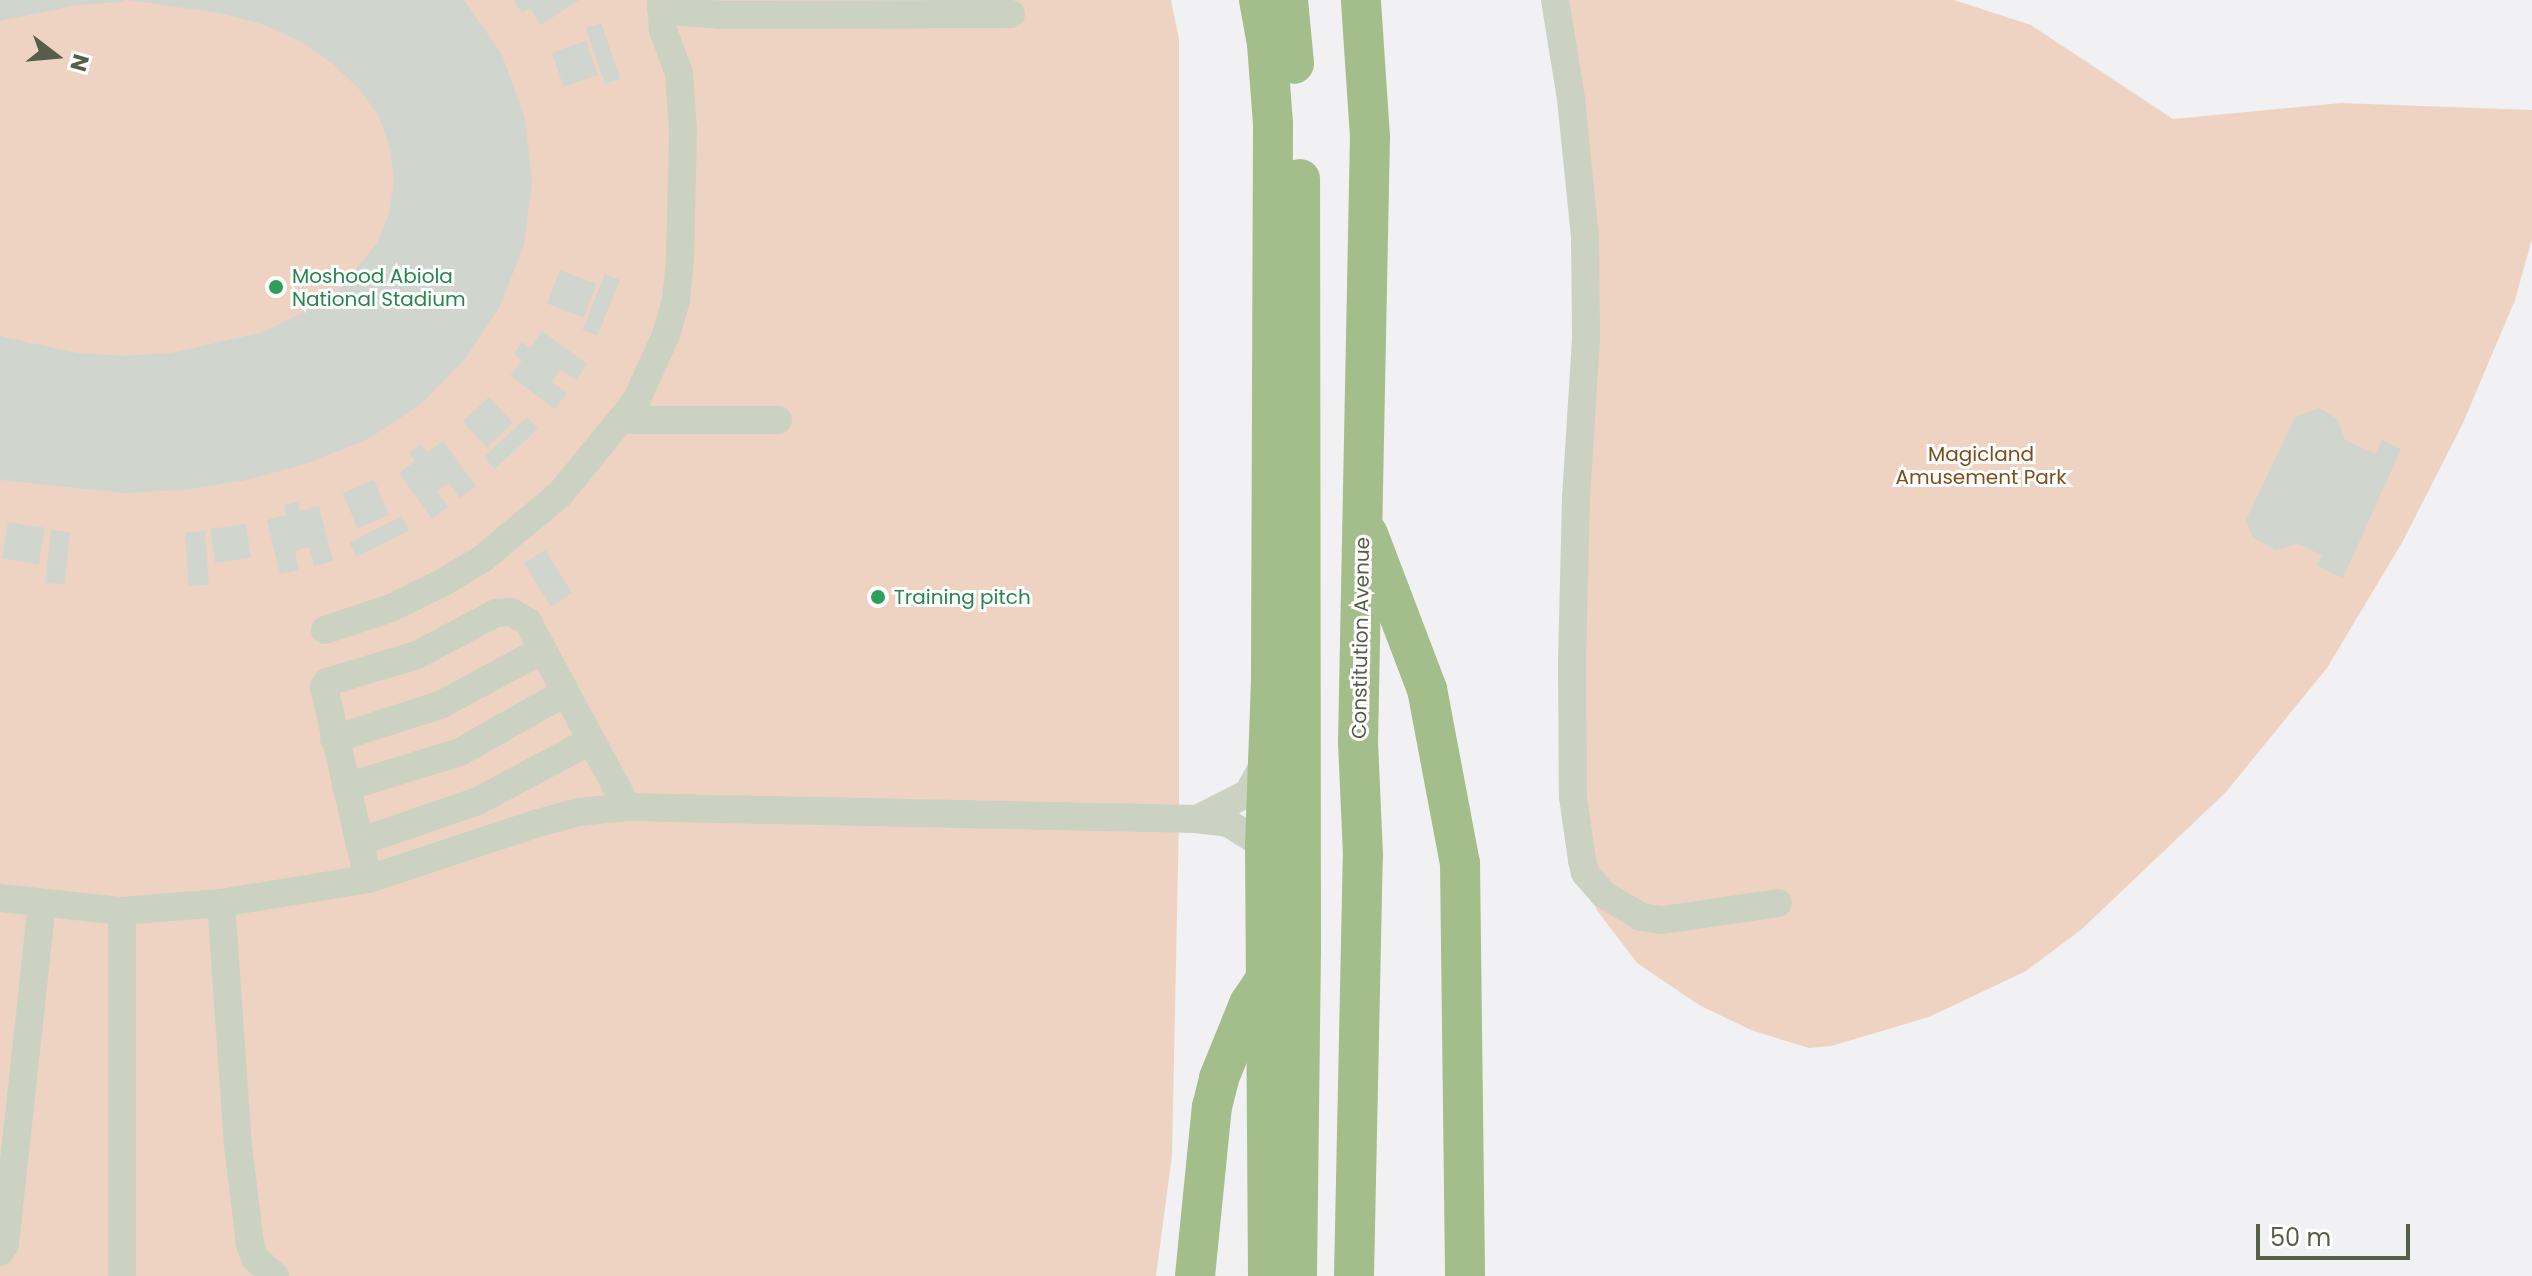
<!DOCTYPE html>
<style>
body{margin:0}
#map{position:relative;width:2532px;height:1276px;overflow:hidden;background:#f1f1f3;font-family:Poppins,sans-serif}
div>[style]{position:absolute}
[style*='--x']{left:calc(var(--x)*1px);top:calc(var(--y)*1px);width:calc(var(--w)*1px);rotate:calc(var(--a)*1deg)}
.green>*{inset:0;background:#eed3c2}
.building>*{inset:0;background:#d0d5ce;transform-origin:0 0}
.minor>*{height:28px;margin:-14px;padding:0 14px;transform-origin:14px;border-radius:14px;background:#cbd2c2}
.highway>*{height:40px;margin:-20px;padding:0 20px;transform-origin:20px;border-radius:20px;background:#a3bd8b}
.dots>*{width:22px;height:22px;translate:-50% -50%;box-sizing:border-box;border:4px solid #fff;border-radius:50%}
span{translate:-50% -50%;white-space:nowrap;text-align:center;line-height:1.15;-webkit-text-stroke:6px #fff;paint-order:stroke}
.leisure-label{font-size:20px;color:#27864d}
.left{translate:0 -50%;text-align:left}
.park-label{font-size:20px;color:#7d4d1c}
.street-label{font-size:20px;color:#545e49}
.north{position:absolute;left:16px;top:16px;width:80px;height:80px;-webkit-text-stroke:6px #fff;paint-order:stroke;rotate:106deg;font-size:22px;font-weight:700;line-height:32px;text-align:center;color:#545e49}
.north::after{content:'';display:block;margin:auto;width:28px;height:36px;background:#545e49;clip-path:polygon(50% 0,100% 100%,50% 72%,0 100%)}
.scale{position:absolute;left:2256px;top:1224px;width:154px;height:36px;box-sizing:border-box;border:4px solid #545e49;border-top:0;padding-left:10px;font-size:24px;line-height:28px;white-space:nowrap;color:#545e49;-webkit-text-stroke:6px #fff;paint-order:stroke}
</style>
<div id="map">
<div class="green">
<div style="clip-path:polygon(0 0,1171px 0,1179px 39px,1179px 819px,1172px 1155px,1156px 1276px,0 1276px)"></div>
<div style="clip-path:polygon(1562px 0,1954px 0,2031px 25px,2173px 119px,2341px 103px,2532px 110px,2532px 239px,2515px 300px,2463px 423px,2403px 541px,2327px 668px,2226px 792px,2082px 929px,2026px 971px,1929px 1017px,1831px 1046px,1809px 1048px,1751px 1030px,1699px 1005px,1637px 963px,1596px 909px,1577px 791px,1584px 565px)"></div>
</div>
<div class="building">
<div style="clip-path:polygon(0 0,124px 0,124px 2px,77px 5px,0 21px)"></div>
<div style="clip-path:polygon(126px 0,464px 0,502px 55px,525px 118px,532px 182px,524px 245px,500px 306px,465px 359px,420px 405px,368px 439px,305px 464px,247px 480px,185px 490px,123px 493px,0 480px,0 336px,77px 353px,124px 356px,171px 353px,264px 332px,333px 297px,378px 242px,389px 213px,394px 180px,390px 148px,379px 117px,361px 91px,333px 64px,301px 42px,265px 25px,220px 13px)"></div>
<div style="clip-path:polygon(514px 0,579px 0,541px 25px,530px 8px,522px 13px)"></div>
<div style="left:601px;top:23px;width:59px;height:16px;rotate:71deg"></div>
<div style="left:586px;top:41px;width:36px;height:36px;rotate:71deg"></div>
<div style="left:560px;top:270px;width:39px;height:36px;rotate:21deg"></div>
<div style="left:605px;top:274px;width:16px;height:60px;rotate:22deg"></div>
<div style="clip-path:polygon(542px 331px,587px 364px,576px 380px,560px 369px,552px 382px,567px 393px,555px 409px,510px 376px,522px 360px,514px 354px,522px 342px,530px 348px)"></div>
<div style="left:489px;top:397px;width:35px;height:36px;rotate:47deg"></div>
<div style="clip-path:polygon(2320px 408px,2338px 420px,2345px 440px,2375px 454px,2382px 440px,2401px 449px,2343px 578px,2317px 566px,2322px 555px,2298px 544px,2276px 550px,2253px 538px,2246px 520px,2295px 417px)"></div>
<div style="left:527px;top:417px;width:16px;height:59px;rotate:47deg"></div>
<div style="clip-path:polygon(443px 441px,476px 486px,460px 498px,449px 483px,437px 491px,448px 507px,432px 519px,399px 473px,415px 461px,409px 453px,421px 444px,427px 452px)"></div>
<div style="left:374px;top:480px;width:38px;height:34px;rotate:67deg"></div>
<div style="clip-path:polygon(298px 502px,300px 511px,319px 506px,333px 561px,314px 566px,309px 547px,295px 551px,299px 570px,280px 574px,267px 520px,286px 515px,284px 505px)"></div>
<div style="left:402px;top:516px;width:16px;height:59px;rotate:63deg"></div>
<div style="left:8px;top:522px;width:37px;height:37px;rotate:9deg"></div>
<div style="left:246px;top:524px;width:34px;height:36px;rotate:82deg"></div>
<div style="left:51px;top:530px;width:19px;height:53px;rotate:6deg"></div>
<div style="left:205px;top:531px;width:54px;height:20px;rotate:86deg"></div>
<div style="left:545px;top:550px;width:51px;height:25px;rotate:58deg"></div>
</div>
<div class="minor">
<div style="--x:1555;--y:0;--w:100;--a:80.8"></div>
<div style="--x:1571;--y:99;--w:138;--a:84.2"></div>
<div style="--x:1585;--y:236;--w:103;--a:89.4"></div>
<div style="--x:1586;--y:339;--w:159;--a:93.6"></div>
<div style="--x:1576;--y:498;--w:169;--a:91.4"></div>
<div style="--x:1572;--y:667;--w:130;--a:89.6"></div>
<div style="--x:1573;--y:797;--w:64;--a:81.9"></div>
<div style="--x:1582;--y:860;--w:13;--a:77"></div>
<div style="--x:1585;--y:873;--w:28;--a:49"></div>
<div style="--x:1603;--y:894;--w:44;--a:31.2"></div>
<div style="--x:1641;--y:917;--w:22;--a:8"></div>
<div style="--x:1663;--y:920;--w:116;--a:-8.4"></div>
<div style="--x:661;--y:10;--w:63;--a:4.5"></div>
<div style="--x:724;--y:15;--w:287;--a:-0.2"></div>
<div style="--x:623;--y:420;--w:155;--a:0"></div>
<div style="--x:325;--y:630;--w:70;--a:-18.4"></div>
<div style="--x:391;--y:608;--w:57;--a:-26.1"></div>
<div style="--x:442;--y:583;--w:47;--a:-31"></div>
<div style="--x:482;--y:559;--w:102;--a:-39.8"></div>
<div style="--x:560;--y:494;--w:120;--a:-50.7"></div>
<div style="--x:636;--y:401;--w:72;--a:-65.6"></div>
<div style="--x:666;--y:335;--w:37;--a:-74"></div>
<div style="--x:676;--y:299;--w:38;--a:-84"></div>
<div style="--x:680;--y:261;--w:131;--a:-88.7"></div>
<div style="--x:683;--y:130;--w:57;--a:-94"></div>
<div style="--x:679;--y:73;--w:46;--a:-110.4"></div>
<div style="--x:663;--y:30;--w:30;--a:-94"></div>
<div style="--x:334;--y:739;--w:111;--a:-17.8"></div>
<div style="--x:440;--y:705;--w:116;--a:-28.3"></div>
<div style="--x:346;--y:787;--w:119;--a:-17.1"></div>
<div style="--x:460;--y:752;--w:120;--a:-29.6"></div>
<div style="--x:1197;--y:819;--w:57;--a:-27"></div>
<div style="--x:1248;--y:793;--w:37;--a:-61"></div>
<div style="--x:359;--y:842;--w:126;--a:-19"></div>
<div style="--x:478;--y:801;--w:127;--a:-28.2"></div>
<div style="--x:368;--y:879;--w:197;--a:-102.9"></div>
<div style="--x:324;--y:687;--w:6;--a:-59"></div>
<div style="--x:327;--y:682;--w:94;--a:-16.7"></div>
<div style="--x:417;--y:655;--w:89;--a:-28"></div>
<div style="--x:496;--y:613;--w:15;--a:-4"></div>
<div style="--x:511;--y:612;--w:20;--a:30"></div>
<div style="--x:528;--y:622;--w:210;--a:61.8"></div>
<div style="--x:0;--y:898;--w:123;--a:6.1"></div>
<div style="--x:122;--y:911;--w:99;--a:-4.6"></div>
<div style="--x:221;--y:903;--w:149;--a:-9.3"></div>
<div style="--x:368;--y:879;--w:176;--a:-18.2"></div>
<div style="--x:535;--y:824;--w:46;--a:-15.3"></div>
<div style="--x:579;--y:812;--w:48;--a:-5.9"></div>
<div style="--x:627;--y:807;--w:569;--a:1.21"></div>
<div style="--x:1196;--y:819;--w:32;--a:7"></div>
<div style="--x:1228;--y:823;--w:44;--a:31.9"></div>
<div style="--x:221;--y:903;--w:243;--a:86"></div>
<div style="--x:238;--y:1145;--w:100;--a:83.1"></div>
<div style="--x:250;--y:1244;--w:15;--a:70"></div>
<div style="--x:255;--y:1258;--w:27;--a:42"></div>
<div style="--x:0;--y:1252;--w:9;--a:-58"></div>
<div style="--x:5;--y:1244;--w:342;--a:-83.8"></div>
<div style="--x:122;--y:1276;--w:365;--a:-90"></div>
</div>
<div class="highway">
<div style="--x:1259;--y:0;--w:45;--a:79.7"></div>
<div style="--x:1267;--y:44;--w:80;--a:85.7"></div>
<div style="--x:1273;--y:124;--w:557;--a:90.21"></div>
<div style="--x:1271;--y:681;--w:165;--a:92.1"></div>
<div style="--x:1265;--y:846;--w:430;--a:89.6"></div>
<div style="--x:1288;--y:0;--w:64;--a:84.6"></div>
<div style="--x:1368;--y:534;--w:166;--a:69.2"></div>
<div style="--x:1427;--y:689;--w:177;--a:79.3"></div>
<div style="--x:1460;--y:863;--w:413;--a:89.3"></div>
<div style="--x:1195;--y:1276;--w:170;--a:-84.3"></div>
<div style="--x:1212;--y:1107;--w:30;--a:-76"></div>
<div style="--x:1219;--y:1078;--w:80;--a:-67.9"></div>
<div style="--x:1249;--y:1004;--w:25;--a:-56"></div>
<div style="--x:1297;--y:1276;--w:326;--a:-89.3"></div>
<div style="--x:1301;--y:950;--w:771;--a:-90.07"></div>
<div style="--x:1354;--y:1276;--w:420;--a:-88.8"></div>
<div style="--x:1363;--y:856;--w:113;--a:-92.5"></div>
<div style="--x:1358;--y:743;--w:606;--a:-88.87"></div>
<div style="--x:1370;--y:137;--w:137;--a:-93.8"></div>
</div>
<div class="dots">
<div style="left:276px;top:287px;background:#2e9e5b"></div>
<div style="left:878px;top:597px;background:#2e9e5b"></div>
</div>
<div class="leisure-label">
<span class="left" style="left:292px;top:288px">Moshood Abiola<br>National Stadium</span>
<span class="left" style="left:894px;top:597px">Training pitch</span>
</div>
<div class="park-label">
<span style="left:1981px;top:466px">Magicland<br>Amusement Park</span>
</div>
<div class="street-label">
<span style="left:1361px;top:638px;rotate:-89deg">Constitution Avenue</span>
</div>
<div class="north">N</div>
<div class="scale">50 m</div>
</div>
